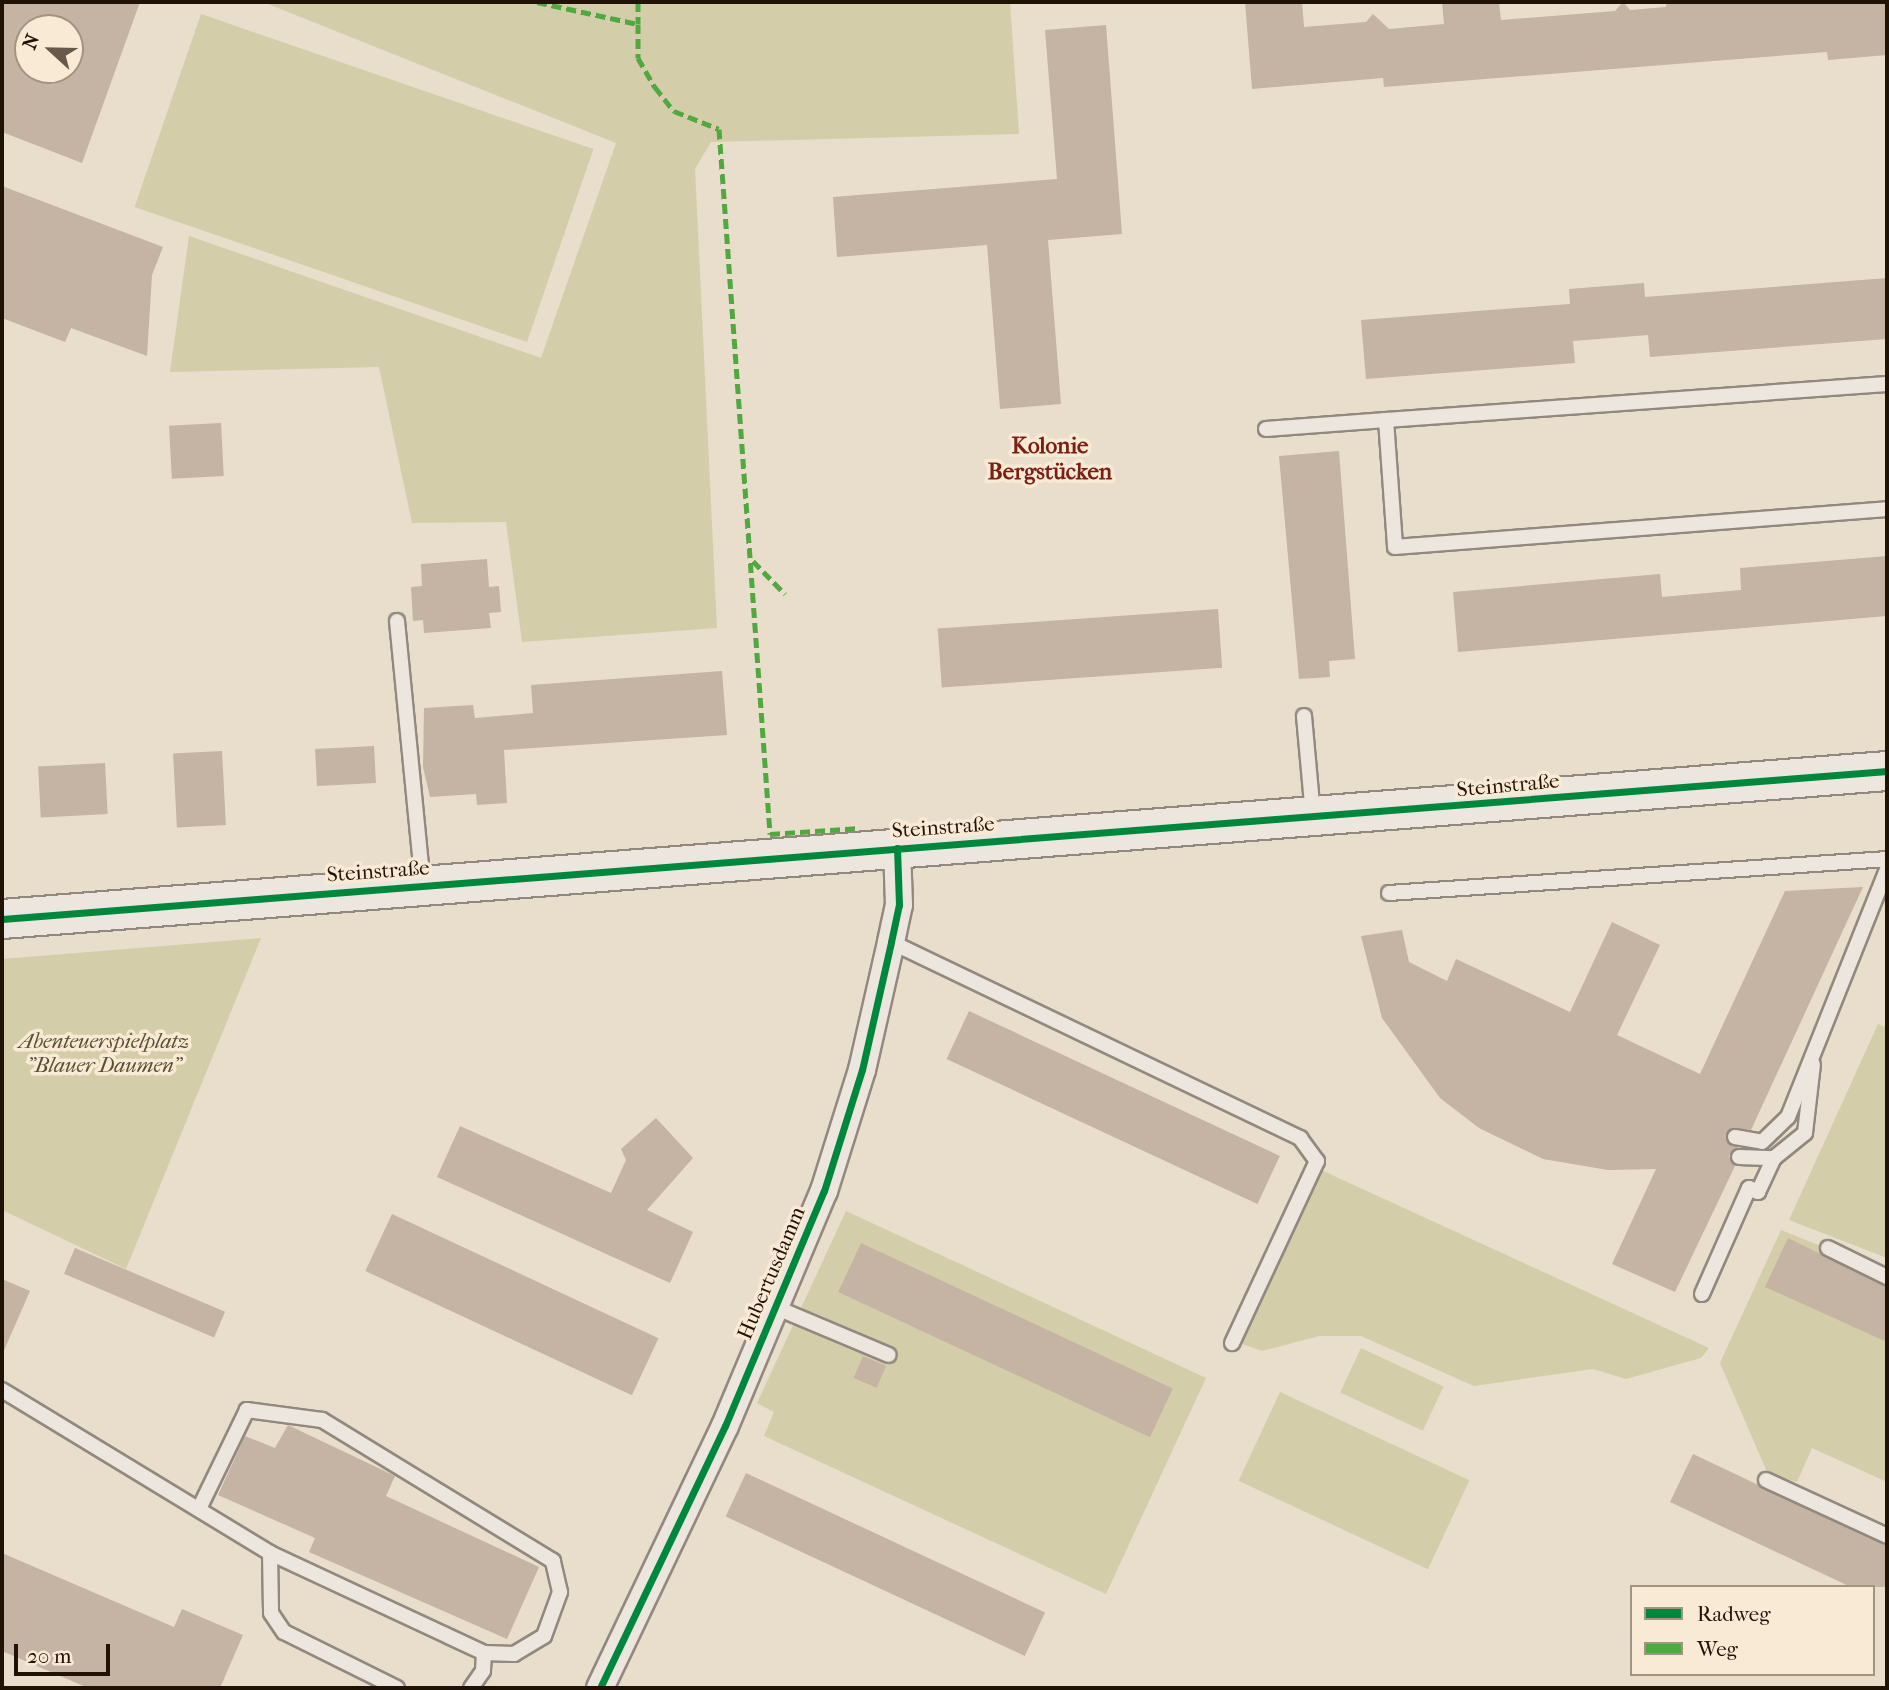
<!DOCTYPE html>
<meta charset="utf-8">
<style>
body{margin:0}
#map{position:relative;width:1889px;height:1690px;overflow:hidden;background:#e9ddcb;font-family:"IM FELL French Canon",serif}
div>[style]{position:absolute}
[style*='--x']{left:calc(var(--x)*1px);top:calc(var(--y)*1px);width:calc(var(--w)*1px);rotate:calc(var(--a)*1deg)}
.green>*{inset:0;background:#d4cda9;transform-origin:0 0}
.building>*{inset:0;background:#c5b3a3;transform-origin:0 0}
.roads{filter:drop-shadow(2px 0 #92897e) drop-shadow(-2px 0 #92897e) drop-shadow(0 2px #92897e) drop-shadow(0 -2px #92897e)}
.lane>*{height:14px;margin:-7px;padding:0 7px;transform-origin:7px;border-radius:7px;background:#ece6de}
.street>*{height:26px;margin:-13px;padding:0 13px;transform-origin:13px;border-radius:13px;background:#ece6de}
.secondary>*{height:38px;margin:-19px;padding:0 19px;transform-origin:19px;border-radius:19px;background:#ece6de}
.quiet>*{height:5px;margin-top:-2.5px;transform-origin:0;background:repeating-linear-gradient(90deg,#52a840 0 10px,transparent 0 15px)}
.cycleway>*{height:7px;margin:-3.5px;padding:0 3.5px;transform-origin:3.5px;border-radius:3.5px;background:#00873e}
span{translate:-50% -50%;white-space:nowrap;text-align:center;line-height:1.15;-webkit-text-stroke:7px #f9ead5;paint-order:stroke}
.street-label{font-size:21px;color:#211206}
.park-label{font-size:21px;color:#594f35;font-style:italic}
.neighbourhood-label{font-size:23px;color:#7a1f14;font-weight:700}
.frame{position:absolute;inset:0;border:4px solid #211206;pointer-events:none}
.legend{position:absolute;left:1630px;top:1585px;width:245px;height:91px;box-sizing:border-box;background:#f9ead5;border:2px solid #a39482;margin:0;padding:9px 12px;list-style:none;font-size:21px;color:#211206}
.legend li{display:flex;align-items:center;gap:14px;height:35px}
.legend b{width:35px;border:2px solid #a39482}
.north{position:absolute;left:14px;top:14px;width:70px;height:70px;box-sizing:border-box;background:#f9ead5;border:2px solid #a39482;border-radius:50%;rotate:292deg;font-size:19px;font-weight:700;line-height:28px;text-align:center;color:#211206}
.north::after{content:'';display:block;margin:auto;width:24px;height:32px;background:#67594b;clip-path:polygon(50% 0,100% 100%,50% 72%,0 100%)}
.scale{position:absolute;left:14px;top:1644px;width:96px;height:32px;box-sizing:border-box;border:4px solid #211206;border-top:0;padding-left:9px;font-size:21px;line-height:24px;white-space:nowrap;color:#211206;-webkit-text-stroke:5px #f9ead5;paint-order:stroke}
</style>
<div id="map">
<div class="green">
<div style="clip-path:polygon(263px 2px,1010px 2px,1019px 134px,711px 142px,695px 169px,717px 628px,522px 642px,506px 522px,412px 523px,379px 367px,170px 372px,189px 236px,541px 358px,616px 143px)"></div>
<div style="left:201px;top:14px;width:415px;height:204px;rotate:19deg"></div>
<div style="clip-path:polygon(261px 938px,126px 1269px,2px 1210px,2px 959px)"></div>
<div style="clip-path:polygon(1878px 1024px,1887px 1028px,1887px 1258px,1789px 1220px)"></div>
<div style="clip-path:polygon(1321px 1170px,1709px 1348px,1701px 1358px,1626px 1379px,1593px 1369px,1474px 1386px,1361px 1336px,1319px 1336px,1262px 1351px,1240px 1343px)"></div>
<div style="clip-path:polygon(846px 1211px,1206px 1378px,1106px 1594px,764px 1436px,774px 1412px,757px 1403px)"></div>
<div style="clip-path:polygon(1781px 1230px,1887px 1273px,1887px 1482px,1812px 1448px,1797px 1482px,1768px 1474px,1720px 1363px)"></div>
<div style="left:1361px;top:1348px;width:91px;height:49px;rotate:25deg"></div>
<div style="left:1280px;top:1392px;width:209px;height:98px;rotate:25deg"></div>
</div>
<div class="building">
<div style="clip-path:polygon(evenodd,2px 2px,140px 2px,82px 163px,2px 132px,2px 2px,28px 28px,70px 28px,70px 70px,28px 70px,28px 28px)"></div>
<div style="clip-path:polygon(1245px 2px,1302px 2px,1304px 27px,1366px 22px,1373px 14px,1389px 29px,1444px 24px,1442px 2px,1499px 2px,1501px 20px,1615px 11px,1623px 2px,1630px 10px,1666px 7px,1666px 2px,1887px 2px,1887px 55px,1828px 60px,1827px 52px,1384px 87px,1383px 78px,1252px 89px)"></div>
<div style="clip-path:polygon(1106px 25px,1122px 234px,1048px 240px,1061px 404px,1000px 409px,987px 245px,837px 257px,833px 197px,1057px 179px,1045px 30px)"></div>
<div style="clip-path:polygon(2px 186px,163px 247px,152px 275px,147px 356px,71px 328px,65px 342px,2px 318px)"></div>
<div style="clip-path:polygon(1887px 278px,1887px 339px,1650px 357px,1648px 335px,1573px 341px,1575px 363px,1366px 379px,1361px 320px,1570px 304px,1569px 289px,1644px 283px,1645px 297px)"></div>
<div style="left:221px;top:423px;width:53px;height:52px;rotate:87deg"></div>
<div style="clip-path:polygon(1339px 451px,1355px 659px,1329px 661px,1330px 677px,1299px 679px,1279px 456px)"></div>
<div style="clip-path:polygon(1887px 556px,1887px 616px,1458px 652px,1453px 592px,1660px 574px,1662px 597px,1741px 590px,1740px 568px)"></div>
<div style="clip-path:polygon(487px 559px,489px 587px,499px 586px,501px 612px,489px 613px,491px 628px,424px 633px,423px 620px,413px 621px,411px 587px,422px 586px,421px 564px)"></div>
<div style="left:1218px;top:609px;width:59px;height:281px;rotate:86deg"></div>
<div style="clip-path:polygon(722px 671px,727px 735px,504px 750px,507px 803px,477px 805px,476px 794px,430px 797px,423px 767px,424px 708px,473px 705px,475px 718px,533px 713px,531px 685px)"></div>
<div style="left:374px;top:746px;width:37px;height:59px;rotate:87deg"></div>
<div style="left:222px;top:751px;width:74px;height:49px;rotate:87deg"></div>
<div style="left:105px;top:763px;width:51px;height:67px;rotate:87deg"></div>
<div style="clip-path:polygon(1863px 887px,1751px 1130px,1732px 1128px,1726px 1135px,1739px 1147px,1729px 1156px,1735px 1166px,1675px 1292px,1612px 1264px,1656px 1169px,1608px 1170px,1543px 1159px,1479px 1128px,1440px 1098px,1382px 1018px,1361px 936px,1402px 930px,1409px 962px,1447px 981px,1456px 959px,1570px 1012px,1612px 922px,1660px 945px,1617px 1035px,1700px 1074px,1785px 891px)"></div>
<div style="left:969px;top:1011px;width:343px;height:53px;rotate:25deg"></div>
<div style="clip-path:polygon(656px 1118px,693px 1158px,647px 1210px,693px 1232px,670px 1283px,437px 1177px,460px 1126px,611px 1193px,626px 1160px,621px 1149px)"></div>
<div style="left:392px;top:1214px;width:294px;height:63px;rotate:25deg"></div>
<div style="clip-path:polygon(1788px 1238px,1887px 1287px,1887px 1342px,1765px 1287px)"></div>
<div style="left:861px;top:1243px;width:344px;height:54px;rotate:25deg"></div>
<div style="left:75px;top:1248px;width:163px;height:28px;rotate:23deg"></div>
<div style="clip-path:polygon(2px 1279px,30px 1291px,2px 1355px)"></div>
<div style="left:863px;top:1356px;width:25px;height:24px;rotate:23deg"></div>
<div style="clip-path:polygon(288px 1425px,395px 1476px,386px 1496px,539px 1567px,507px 1639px,309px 1552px,315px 1538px,218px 1495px,245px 1436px,275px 1448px)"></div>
<div style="clip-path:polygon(1693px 1454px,1887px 1546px,1887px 1587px,1851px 1587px,1670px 1502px)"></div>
<div style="left:746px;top:1473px;width:330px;height:48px;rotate:25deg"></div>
<div style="clip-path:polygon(2px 1553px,174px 1627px,182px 1609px,243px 1635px,220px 1688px,88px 1688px,2px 1651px)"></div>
</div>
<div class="roads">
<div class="lane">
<div style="--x:1386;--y:420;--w:502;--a:-4.11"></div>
<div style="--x:1266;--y:429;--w:120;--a:-4.3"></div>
<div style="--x:1386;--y:420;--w:127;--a:85.9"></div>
<div style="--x:1395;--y:547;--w:493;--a:-4.4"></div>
<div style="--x:397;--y:621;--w:264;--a:84.4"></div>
<div style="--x:1304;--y:716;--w:99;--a:84.8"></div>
<div style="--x:1389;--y:893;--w:499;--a:-3.9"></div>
<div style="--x:891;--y:942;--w:454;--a:25.6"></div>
<div style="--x:1300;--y:1138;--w:29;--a:54"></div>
<div style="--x:1317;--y:1161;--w:201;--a:115"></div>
<div style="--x:1735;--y:1137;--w:27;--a:10"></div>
<div style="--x:1762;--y:1142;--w:36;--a:-44"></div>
<div style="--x:1788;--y:1117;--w:266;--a:-68.2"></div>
<div style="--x:1739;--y:1157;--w:35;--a:2"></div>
<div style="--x:1774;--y:1158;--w:40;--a:-39"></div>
<div style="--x:1805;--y:1133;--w:69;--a:-83.4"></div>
<div style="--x:1828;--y:1248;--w:66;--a:26.2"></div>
<div style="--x:1702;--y:1294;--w:116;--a:-66.1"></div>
<div style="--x:1749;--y:1188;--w:10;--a:24"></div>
<div style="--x:1758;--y:1192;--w:38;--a:-65"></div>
<div style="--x:777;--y:1308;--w:121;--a:22.8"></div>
<div style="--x:2;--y:1390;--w:314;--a:31.3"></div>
<div style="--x:270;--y:1553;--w:236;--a:25"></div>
<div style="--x:484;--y:1653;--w:30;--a:2"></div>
<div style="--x:514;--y:1654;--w:35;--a:-31"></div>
<div style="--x:544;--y:1636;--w:47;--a:-70"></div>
<div style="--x:560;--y:1592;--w:32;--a:-103"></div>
<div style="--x:553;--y:1561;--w:271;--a:-148.6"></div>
<div style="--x:322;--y:1420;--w:76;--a:-172.4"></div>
<div style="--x:247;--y:1410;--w:110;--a:115.9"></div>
<div style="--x:1766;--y:1480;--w:133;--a:24.8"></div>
<div style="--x:270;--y:1553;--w:60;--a:89"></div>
<div style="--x:271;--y:1613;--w:23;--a:56"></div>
<div style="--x:284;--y:1632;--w:126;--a:26.4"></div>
<div style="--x:471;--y:1688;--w:21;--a:-55"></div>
<div style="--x:483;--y:1671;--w:18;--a:-87"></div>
</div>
<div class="street">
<div style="--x:600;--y:1688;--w:290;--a:-64.5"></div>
<div style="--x:725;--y:1426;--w:255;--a:-67.2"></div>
<div style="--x:824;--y:1191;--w:127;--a:-72.6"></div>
<div style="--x:862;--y:1070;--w:131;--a:-77.2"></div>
<div style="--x:891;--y:942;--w:38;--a:-78"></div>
<div style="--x:899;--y:905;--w:57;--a:-92"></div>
</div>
<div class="secondary">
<div style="--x:2;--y:919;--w:1891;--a:-4.49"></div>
</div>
</div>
<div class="quiet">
<div style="--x:537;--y:2;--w:103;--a:12.3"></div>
<div style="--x:638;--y:24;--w:34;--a:90"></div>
<div style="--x:638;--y:58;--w:34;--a:60"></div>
<div style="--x:655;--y:87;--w:31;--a:52"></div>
<div style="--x:674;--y:111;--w:48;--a:21.8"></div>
<div style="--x:719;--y:129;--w:707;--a:85.86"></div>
<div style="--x:770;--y:834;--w:90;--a:-3.8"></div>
<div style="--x:638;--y:2;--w:22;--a:90"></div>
<div style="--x:753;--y:561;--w:46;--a:45.9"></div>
</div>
<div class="cycleway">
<div style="--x:2;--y:919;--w:1891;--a:-4.49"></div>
<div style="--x:600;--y:1688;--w:290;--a:-64.5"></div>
<div style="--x:725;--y:1426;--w:255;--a:-67.2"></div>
<div style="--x:824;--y:1191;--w:127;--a:-72.6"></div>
<div style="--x:862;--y:1070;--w:131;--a:-77.2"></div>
<div style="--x:891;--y:942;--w:38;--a:-78"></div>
<div style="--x:899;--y:905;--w:57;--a:-92"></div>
</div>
<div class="street-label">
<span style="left:1508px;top:785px;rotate:-5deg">Steinstraße</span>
<span style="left:943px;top:827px;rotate:-4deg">Steinstraße</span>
<span style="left:378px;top:871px;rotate:-4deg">Steinstraße</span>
<span style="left:771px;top:1273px;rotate:-67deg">Hubertusdamm</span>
</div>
<div class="park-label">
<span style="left:104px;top:1053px">Abenteuerspielplatz<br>"Blauer Daumen"</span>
</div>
<div class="neighbourhood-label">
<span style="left:1050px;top:459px">Kolonie<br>Bergstücken</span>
</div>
<div class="frame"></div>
<ul class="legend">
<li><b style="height:9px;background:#00873e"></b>Radweg</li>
<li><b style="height:9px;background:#52a840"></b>Weg</li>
</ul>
<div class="north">N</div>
<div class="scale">20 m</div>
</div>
